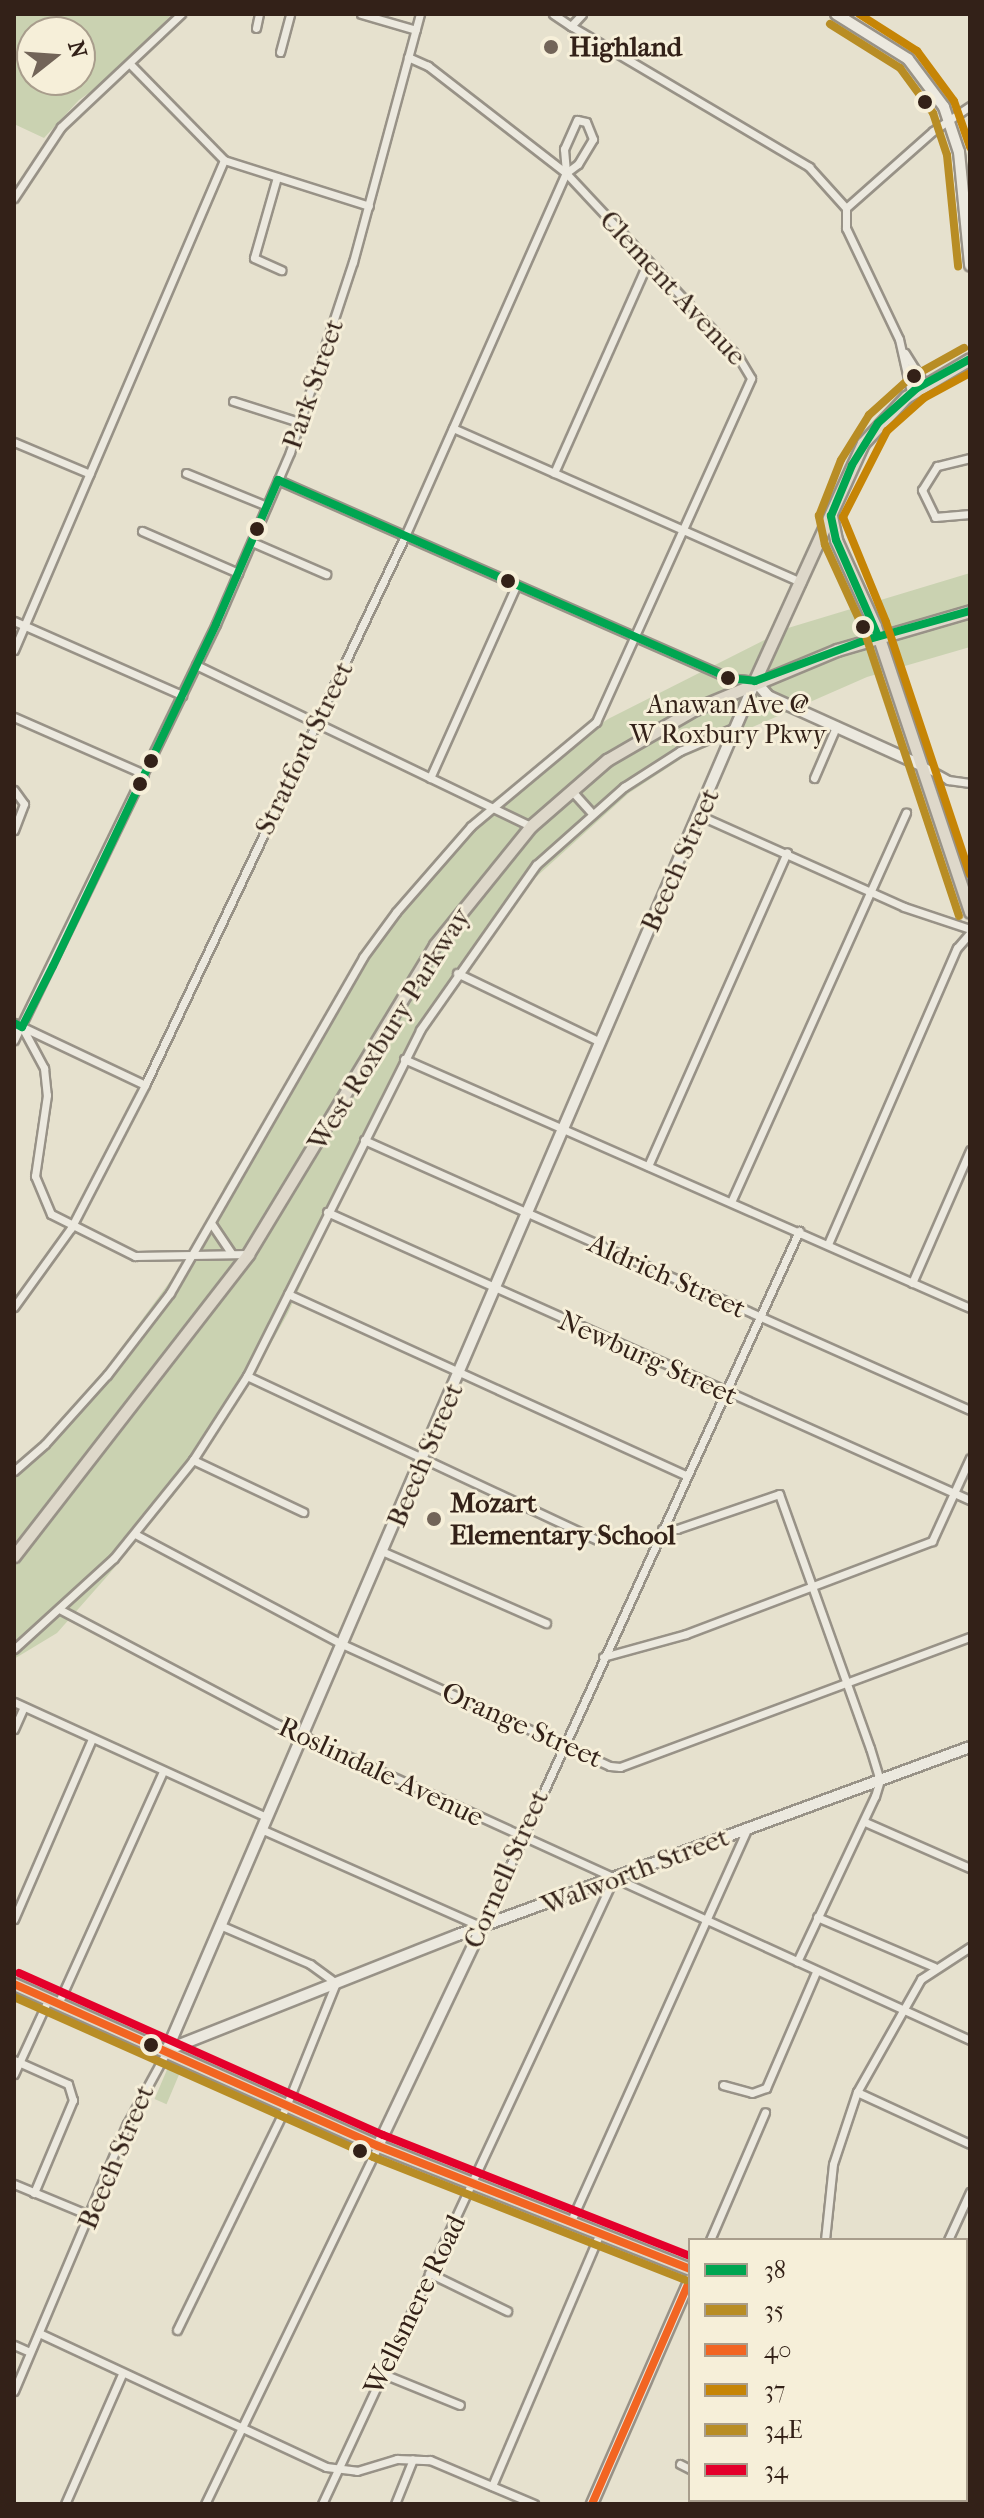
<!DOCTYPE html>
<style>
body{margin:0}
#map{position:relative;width:984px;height:2518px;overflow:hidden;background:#e6e1ce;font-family:"IM FELL French Canon",serif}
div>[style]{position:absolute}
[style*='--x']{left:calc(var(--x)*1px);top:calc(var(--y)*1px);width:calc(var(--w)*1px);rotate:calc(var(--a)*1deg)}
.green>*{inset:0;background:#cad2b1;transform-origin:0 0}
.roads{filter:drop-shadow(2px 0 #989287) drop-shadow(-2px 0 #989287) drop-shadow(0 2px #989287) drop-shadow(0 -2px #989287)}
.street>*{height:7px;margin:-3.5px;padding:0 3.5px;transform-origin:3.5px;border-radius:3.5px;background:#ece9df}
.secondary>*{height:10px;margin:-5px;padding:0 5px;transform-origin:5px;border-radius:5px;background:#ece9df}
.primary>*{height:11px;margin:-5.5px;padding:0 5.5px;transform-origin:5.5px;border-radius:5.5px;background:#ded8ca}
.bus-1>*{height:8px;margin:-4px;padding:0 4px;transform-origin:4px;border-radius:4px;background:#00a651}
.bus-2>*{height:8px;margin:-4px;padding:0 4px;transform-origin:4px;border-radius:4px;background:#b88d25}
.bus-3>*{height:8px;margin:-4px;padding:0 4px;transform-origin:4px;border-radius:4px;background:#f26522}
.bus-4>*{height:8px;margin:-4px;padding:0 4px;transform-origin:4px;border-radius:4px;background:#c68506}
.bus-5>*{height:8px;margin:-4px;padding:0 4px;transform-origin:4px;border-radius:4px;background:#b88d25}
.bus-6>*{height:8px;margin:-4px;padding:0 4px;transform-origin:4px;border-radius:4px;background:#e4002b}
.dots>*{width:22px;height:22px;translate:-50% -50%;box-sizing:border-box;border:4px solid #f6efd9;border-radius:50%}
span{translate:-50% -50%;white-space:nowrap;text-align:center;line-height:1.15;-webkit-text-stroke:6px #f6efd9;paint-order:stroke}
.bus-label{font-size:26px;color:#332118}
.poi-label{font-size:28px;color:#332118;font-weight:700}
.left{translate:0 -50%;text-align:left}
.street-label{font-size:28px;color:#332118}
.frame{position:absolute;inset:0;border:16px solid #332118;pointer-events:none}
.legend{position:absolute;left:688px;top:2238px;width:280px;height:264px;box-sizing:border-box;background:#f6efd9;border:2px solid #a89d8c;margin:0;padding:10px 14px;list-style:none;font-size:24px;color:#332118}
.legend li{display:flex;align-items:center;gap:16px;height:40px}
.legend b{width:40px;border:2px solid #a89d8c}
.north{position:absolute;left:16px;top:16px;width:80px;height:80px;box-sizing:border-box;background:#f6efd9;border:2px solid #a89d8c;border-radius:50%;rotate:73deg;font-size:22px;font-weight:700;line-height:32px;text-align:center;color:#332118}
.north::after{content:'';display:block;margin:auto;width:28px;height:36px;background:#726458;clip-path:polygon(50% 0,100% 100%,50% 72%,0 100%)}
</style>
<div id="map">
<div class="green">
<div style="clip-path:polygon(evenodd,14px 14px,172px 14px,116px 74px,79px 100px,44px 138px,14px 124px,14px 14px,32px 32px,80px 32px,80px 80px,32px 80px,32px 32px)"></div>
<div style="clip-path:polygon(970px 573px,970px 647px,867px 677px,684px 757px,629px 793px,526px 886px,415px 1047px,371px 1131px,288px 1313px,243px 1393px,174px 1495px,110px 1573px,57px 1633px,14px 1659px,14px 1467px,63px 1427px,210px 1227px,224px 1187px,387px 921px,417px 882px,479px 821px,491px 801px,608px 719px,788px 628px)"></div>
<div style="left:169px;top:2065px;width:13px;height:37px;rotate:23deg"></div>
</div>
<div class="roads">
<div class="street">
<div style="--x:361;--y:14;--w:57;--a:16.2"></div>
<div style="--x:553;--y:14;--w:22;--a:34"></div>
<div style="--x:571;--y:26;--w:16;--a:-47"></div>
<div style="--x:571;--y:26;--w:277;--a:30.6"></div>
<div style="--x:809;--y:167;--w:55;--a:47.9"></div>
<div style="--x:256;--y:28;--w:14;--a:-78"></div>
<div style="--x:280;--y:52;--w:39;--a:-75"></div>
<div style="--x:131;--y:65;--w:133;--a:45.6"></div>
<div style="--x:224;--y:160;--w:152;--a:17.6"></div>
<div style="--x:277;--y:177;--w:84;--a:105.9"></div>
<div style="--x:254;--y:258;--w:30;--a:24"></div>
<div style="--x:14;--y:198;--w:85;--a:-56.5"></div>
<div style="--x:61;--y:127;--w:165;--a:-43.3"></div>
<div style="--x:846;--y:208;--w:20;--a:90"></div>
<div style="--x:846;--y:228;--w:123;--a:64.5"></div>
<div style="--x:899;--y:339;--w:54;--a:77.2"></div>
<div style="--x:846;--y:208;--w:116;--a:-41.5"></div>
<div style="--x:933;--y:131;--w:45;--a:-34"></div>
<div style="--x:905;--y:353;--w:36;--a:58"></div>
<div style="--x:233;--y:401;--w:72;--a:17.7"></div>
<div style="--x:453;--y:428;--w:381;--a:23.9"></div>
<div style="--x:14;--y:442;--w:82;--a:22.8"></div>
<div style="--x:970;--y:458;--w:34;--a:166"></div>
<div style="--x:937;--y:466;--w:28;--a:122"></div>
<div style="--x:922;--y:490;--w:30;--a:64"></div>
<div style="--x:935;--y:517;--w:35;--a:-5"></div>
<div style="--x:186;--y:473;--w:87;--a:22.2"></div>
<div style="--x:554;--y:473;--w:231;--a:-66"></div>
<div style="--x:278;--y:480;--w:492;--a:23.7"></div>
<div style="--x:728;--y:678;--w:27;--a:6"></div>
<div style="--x:142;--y:531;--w:105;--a:23.6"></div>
<div style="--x:252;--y:542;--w:81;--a:23.4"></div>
<div style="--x:14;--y:621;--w:184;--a:23.8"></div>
<div style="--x:14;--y:650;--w:533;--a:-66.8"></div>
<div style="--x:196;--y:665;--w:372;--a:25.7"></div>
<div style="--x:14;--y:717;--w:142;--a:23.7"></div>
<div style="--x:923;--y:766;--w:29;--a:29"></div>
<div style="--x:948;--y:780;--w:22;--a:8"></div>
<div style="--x:430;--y:778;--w:210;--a:-65.9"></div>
<div style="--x:814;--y:778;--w:56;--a:-66.7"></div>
<div style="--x:14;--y:790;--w:17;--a:54"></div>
<div style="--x:24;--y:804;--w:28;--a:111"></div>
<div style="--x:571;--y:790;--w:30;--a:48"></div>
<div style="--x:701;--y:816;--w:222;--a:24.1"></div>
<div style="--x:904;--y:907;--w:70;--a:18.4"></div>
<div style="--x:457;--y:973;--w:157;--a:25.7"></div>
<div style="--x:14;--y:1023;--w:145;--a:25.3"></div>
<div style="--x:22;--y:1027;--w:47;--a:61.8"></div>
<div style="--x:44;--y:1068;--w:27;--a:84"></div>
<div style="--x:47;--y:1095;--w:82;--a:98.4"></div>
<div style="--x:35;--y:1176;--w:41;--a:67.2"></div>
<div style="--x:51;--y:1214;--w:94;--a:26.6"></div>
<div style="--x:135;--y:1256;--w:113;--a:-1"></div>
<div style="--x:14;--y:1040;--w:462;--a:-64.1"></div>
<div style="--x:216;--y:624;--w:187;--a:-66.7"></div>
<div style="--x:290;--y:452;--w:200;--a:-71.7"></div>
<div style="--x:353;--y:262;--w:257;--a:-74.9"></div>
<div style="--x:404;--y:1059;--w:618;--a:23.75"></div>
<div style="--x:364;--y:1140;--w:663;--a:24.02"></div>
<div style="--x:648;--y:1166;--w:343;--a:-66.1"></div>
<div style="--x:731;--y:1202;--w:427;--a:-65.8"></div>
<div style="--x:327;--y:1212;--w:705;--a:24.13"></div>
<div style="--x:211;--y:1223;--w:37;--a:56"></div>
<div style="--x:828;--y:1244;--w:323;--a:-66.5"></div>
<div style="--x:957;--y:948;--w:20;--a:-49"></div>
<div style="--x:912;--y:1283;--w:145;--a:-66.4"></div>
<div style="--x:288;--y:1294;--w:436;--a:24.5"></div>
<div style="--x:14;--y:1307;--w:97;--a:-54.2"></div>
<div style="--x:71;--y:1228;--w:161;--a:-62.6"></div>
<div style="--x:145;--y:1085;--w:607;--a:-64.66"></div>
<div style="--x:405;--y:536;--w:397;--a:-66.1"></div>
<div style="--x:566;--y:173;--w:15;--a:-37"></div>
<div style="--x:578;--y:164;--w:29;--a:-59"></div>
<div style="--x:593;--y:139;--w:18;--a:-112"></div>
<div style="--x:586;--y:122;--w:9;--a:-167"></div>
<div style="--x:577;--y:120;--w:32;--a:114"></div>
<div style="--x:564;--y:149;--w:24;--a:85"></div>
<div style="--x:247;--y:1376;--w:387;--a:25.1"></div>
<div style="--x:193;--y:1460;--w:122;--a:25.3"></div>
<div style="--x:14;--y:1471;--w:41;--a:-41.1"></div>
<div style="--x:45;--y:1444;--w:93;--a:-48.1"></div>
<div style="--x:107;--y:1375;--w:103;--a:-52.5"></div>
<div style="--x:170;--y:1293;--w:387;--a:-60.1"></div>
<div style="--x:363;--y:957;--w:56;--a:-53.7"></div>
<div style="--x:396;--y:912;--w:114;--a:-48.9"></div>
<div style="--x:471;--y:826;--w:163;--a:-39.8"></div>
<div style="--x:596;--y:722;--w:377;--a:-65.7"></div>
<div style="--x:751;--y:378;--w:23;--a:-121"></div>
<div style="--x:739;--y:358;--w:253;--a:-133.1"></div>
<div style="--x:566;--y:173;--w:175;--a:-142.2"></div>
<div style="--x:428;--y:66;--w:22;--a:-156"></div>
<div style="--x:662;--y:1529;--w:15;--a:0"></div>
<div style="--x:677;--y:1529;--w:108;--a:-18.9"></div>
<div style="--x:779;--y:1494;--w:270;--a:70.3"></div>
<div style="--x:870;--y:1748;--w:34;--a:73"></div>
<div style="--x:880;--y:1780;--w:17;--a:107"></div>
<div style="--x:875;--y:1796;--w:183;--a:115.2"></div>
<div style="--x:135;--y:1534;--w:234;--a:28"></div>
<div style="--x:342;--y:1644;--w:294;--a:24.5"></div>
<div style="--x:610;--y:1766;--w:10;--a:6"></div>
<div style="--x:620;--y:1767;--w:373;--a:-20.4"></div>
<div style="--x:384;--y:1552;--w:177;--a:23.7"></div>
<div style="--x:61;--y:1610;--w:244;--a:27.8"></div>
<div style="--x:277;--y:1724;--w:762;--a:24.51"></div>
<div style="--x:14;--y:1649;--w:135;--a:-42.3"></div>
<div style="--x:114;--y:1558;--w:126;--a:-51.1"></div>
<div style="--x:193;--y:1460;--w:100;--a:-57.3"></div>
<div style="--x:247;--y:1376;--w:387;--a:-63.4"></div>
<div style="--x:420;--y:1030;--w:202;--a:-54.9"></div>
<div style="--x:536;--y:865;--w:118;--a:-41.6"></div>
<div style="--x:624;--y:787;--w:67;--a:-32.7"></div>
<div style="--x:680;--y:751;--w:61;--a:-23.2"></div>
<div style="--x:603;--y:1657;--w:86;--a:-15.5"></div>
<div style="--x:686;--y:1634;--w:263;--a:-20.7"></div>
<div style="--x:932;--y:1541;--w:91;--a:-65.4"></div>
<div style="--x:14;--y:1702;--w:277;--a:24.5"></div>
<div style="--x:14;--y:1729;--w:24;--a:-66"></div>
<div style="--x:865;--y:1822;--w:115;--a:23.7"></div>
<div style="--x:261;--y:1829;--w:242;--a:23.9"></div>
<div style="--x:482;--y:1927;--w:765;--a:-65.51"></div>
<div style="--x:817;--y:1917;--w:127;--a:23.1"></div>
<div style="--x:14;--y:1919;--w:196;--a:-66.6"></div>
<div style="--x:58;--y:2004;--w:256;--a:-65.7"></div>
<div style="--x:14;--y:2060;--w:59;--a:24"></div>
<div style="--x:68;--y:2084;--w:17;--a:73"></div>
<div style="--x:73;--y:2100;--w:101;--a:112.8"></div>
<div style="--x:14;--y:2074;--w:81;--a:-65.3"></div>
<div style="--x:723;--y:2085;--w:30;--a:15"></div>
<div style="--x:752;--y:2093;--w:15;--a:-20"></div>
<div style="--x:766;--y:2088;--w:126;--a:-66.7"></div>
<div style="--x:857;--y:2092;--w:124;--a:24.7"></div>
<div style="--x:14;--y:2184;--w:81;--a:22.5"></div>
<div style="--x:571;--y:2221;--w:430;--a:-65.8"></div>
<div style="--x:710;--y:2240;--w:139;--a:-66.7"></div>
<div style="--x:825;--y:2240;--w:76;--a:-84"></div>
<div style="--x:833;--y:2164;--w:76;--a:-71.6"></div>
<div style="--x:857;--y:2092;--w:130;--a:-60.5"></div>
<div style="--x:921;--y:1979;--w:59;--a:-33.1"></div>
<div style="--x:948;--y:2240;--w:53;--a:-65.4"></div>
<div style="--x:966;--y:2263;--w:4;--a:27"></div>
<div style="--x:429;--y:2273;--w:87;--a:26"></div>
<div style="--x:177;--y:2330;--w:251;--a:-64"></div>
<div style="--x:287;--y:2104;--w:131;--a:-68"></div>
<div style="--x:336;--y:1983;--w:32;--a:-144"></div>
<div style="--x:310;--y:1964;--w:98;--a:-156.6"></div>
<div style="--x:39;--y:2333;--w:317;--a:25"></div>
<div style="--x:326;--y:2467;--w:31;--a:7"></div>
<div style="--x:357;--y:2471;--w:42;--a:-16.7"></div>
<div style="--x:397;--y:2459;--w:33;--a:2"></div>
<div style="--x:430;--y:2460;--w:113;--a:22.9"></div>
<div style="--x:14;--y:2345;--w:17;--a:24"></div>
<div style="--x:381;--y:2373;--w:85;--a:22.1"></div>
<div style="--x:14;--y:2391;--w:290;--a:-67.1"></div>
<div style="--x:127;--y:2124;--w:83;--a:-61.3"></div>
<div style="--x:680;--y:2464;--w:11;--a:27"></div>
<div style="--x:492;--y:2486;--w:275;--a:-66.9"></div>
<div style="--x:757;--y:2500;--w:8;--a:23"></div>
<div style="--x:868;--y:2500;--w:10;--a:24"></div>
<div style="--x:65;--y:2504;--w:142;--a:-66.3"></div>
<div style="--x:205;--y:2504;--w:398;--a:-64.2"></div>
<div style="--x:322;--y:2504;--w:689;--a:-65"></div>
<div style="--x:395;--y:2504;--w:48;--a:-68.2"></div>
</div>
<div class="secondary">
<div style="--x:836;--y:14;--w:85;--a:32"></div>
<div style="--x:908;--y:59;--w:60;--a:53.1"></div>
<div style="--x:944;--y:107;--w:47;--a:71.6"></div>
<div style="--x:959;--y:152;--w:114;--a:84.4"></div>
<div style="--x:755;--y:681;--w:20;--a:49"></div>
<div style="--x:768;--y:696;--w:168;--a:24.3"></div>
<div style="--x:167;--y:2050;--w:1489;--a:-66.74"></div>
<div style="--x:167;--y:2050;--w:313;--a:-21.6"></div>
<div style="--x:458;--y:1935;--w:545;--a:-20.16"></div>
<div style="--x:378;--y:2146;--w:242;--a:-64.6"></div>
<div style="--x:592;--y:2504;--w:244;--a:-66.4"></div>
</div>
<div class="primary">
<div style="--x:831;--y:516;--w:25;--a:78"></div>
<div style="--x:836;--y:540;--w:94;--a:65.6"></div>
<div style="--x:875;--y:626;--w:301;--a:71.6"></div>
<div style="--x:755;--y:680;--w:260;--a:-65.5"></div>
<div style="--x:863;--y:443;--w:63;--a:-46.9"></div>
<div style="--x:906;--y:397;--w:74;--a:-30.7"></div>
<div style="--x:14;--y:1556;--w:382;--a:-52.2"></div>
<div style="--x:248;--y:1254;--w:361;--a:-58.8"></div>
<div style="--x:435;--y:945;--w:153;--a:-51.1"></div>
<div style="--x:531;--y:826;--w:101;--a:-41"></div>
<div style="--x:607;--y:760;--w:102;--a:-30.1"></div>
<div style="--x:695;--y:709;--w:154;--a:-22.6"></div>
<div style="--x:837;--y:650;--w:139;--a:-16.3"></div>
<div style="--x:14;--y:1984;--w:398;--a:24"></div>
<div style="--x:378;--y:2146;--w:335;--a:21.5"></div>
<div style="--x:966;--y:2378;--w:4;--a:14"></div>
</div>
</div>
<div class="bus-1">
<div style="--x:878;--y:636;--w:105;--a:-113.6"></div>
<div style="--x:836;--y:540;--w:25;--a:-102"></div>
<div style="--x:831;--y:516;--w:55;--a:-67.6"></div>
<div style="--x:852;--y:465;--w:49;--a:-58.2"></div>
<div style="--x:878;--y:423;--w:52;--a:-41.9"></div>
<div style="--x:917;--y:388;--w:60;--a:-28.7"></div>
<div style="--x:14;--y:1023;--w:9;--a:27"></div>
<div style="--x:22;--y:1027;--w:68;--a:-63.1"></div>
<div style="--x:53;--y:966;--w:379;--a:-64.5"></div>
<div style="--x:216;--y:624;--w:157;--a:-66.7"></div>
<div style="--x:278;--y:480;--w:492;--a:23.7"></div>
<div style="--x:728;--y:678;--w:27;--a:6"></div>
<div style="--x:755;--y:681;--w:118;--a:-20.3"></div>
<div style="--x:866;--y:640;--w:108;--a:-15.6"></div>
</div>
<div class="bus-2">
<div style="--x:830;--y:24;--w:83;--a:32.2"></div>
<div style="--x:900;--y:68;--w:56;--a:53.7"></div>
<div style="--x:933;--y:113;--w:44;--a:71.6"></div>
<div style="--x:947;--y:155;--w:112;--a:84.3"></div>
<div style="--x:959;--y:916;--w:301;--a:-108.4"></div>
<div style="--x:864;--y:630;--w:94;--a:-114.6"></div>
<div style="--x:825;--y:545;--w:30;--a:-102"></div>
<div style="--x:819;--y:516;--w:60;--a:-68.6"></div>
<div style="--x:841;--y:460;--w:53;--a:-58.1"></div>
<div style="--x:869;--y:415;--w:55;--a:-42.1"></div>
<div style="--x:910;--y:378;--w:62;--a:-29.1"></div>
</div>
<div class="bus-3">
<div style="--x:14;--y:1984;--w:398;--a:24"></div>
<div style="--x:378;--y:2146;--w:335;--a:21.5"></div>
<div style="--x:592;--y:2504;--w:244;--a:-66.4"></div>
</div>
<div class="bus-4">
<div style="--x:859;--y:14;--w:69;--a:32.5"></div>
<div style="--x:917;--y:51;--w:62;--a:53.5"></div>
<div style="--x:954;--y:101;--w:49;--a:70.8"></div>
<div style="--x:970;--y:373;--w:52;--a:151.5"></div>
<div style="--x:924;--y:398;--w:50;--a:138.3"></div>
<div style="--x:887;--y:431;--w:97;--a:117.1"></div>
<div style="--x:843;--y:517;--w:113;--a:67.7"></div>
<div style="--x:886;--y:622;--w:266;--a:71.6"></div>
</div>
<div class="bus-5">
<div style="--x:14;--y:1997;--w:393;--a:24"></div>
<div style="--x:373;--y:2157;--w:336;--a:21.5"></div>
</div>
<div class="bus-6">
<div style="--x:19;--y:1973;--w:398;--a:24"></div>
<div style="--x:383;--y:2135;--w:330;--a:21.5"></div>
</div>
<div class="dots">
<div style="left:551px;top:47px;background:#726458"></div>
<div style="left:925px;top:102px;background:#332118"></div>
<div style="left:914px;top:376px;background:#332118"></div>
<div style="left:257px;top:529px;background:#332118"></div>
<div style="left:508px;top:581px;background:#332118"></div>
<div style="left:863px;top:627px;background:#332118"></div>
<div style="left:728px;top:678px;background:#332118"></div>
<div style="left:151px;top:761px;background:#332118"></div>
<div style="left:140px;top:784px;background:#332118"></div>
<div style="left:434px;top:1519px;background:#726458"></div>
<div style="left:151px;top:2045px;background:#332118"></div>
<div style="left:360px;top:2151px;background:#332118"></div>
</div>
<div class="bus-label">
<span style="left:728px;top:720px">Anawan Ave @<br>W Roxbury Pkwy</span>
</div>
<div class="poi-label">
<span class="left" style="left:569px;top:47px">Highland</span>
<span class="left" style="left:450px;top:1519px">Mozart<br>Elementary School</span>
</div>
<div class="street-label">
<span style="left:673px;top:288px;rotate:47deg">Clement Avenue</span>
<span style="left:313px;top:384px;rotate:-71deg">Park Street</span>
<span style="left:304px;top:748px;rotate:-64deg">Stratford Street</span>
<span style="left:680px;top:860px;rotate:-66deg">Beech Street</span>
<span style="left:389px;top:1029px;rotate:-58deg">West Roxbury Parkway</span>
<span style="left:667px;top:1276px;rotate:24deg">Aldrich Street</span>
<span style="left:648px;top:1358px;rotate:24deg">Newburg Street</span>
<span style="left:425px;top:1455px;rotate:-67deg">Beech Street</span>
<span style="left:522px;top:1725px;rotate:24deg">Orange Street</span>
<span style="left:381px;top:1772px;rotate:25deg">Roslindale Avenue</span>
<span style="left:506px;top:1869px;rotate:-66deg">Cornell Street</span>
<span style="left:635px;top:1871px;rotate:-21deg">Walworth Street</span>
<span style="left:116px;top:2157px;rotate:-67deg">Beech Street</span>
<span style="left:415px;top:2305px;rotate:-64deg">Wellsmere Road</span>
</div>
<div class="frame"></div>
<ul class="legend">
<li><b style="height:10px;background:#00a651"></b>38</li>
<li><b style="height:10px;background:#b88d25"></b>35</li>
<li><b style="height:10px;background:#f26522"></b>40</li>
<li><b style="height:10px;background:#c68506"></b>37</li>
<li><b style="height:10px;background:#b88d25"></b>34E</li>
<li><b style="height:10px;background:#e4002b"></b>34</li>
</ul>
<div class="north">N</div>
</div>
